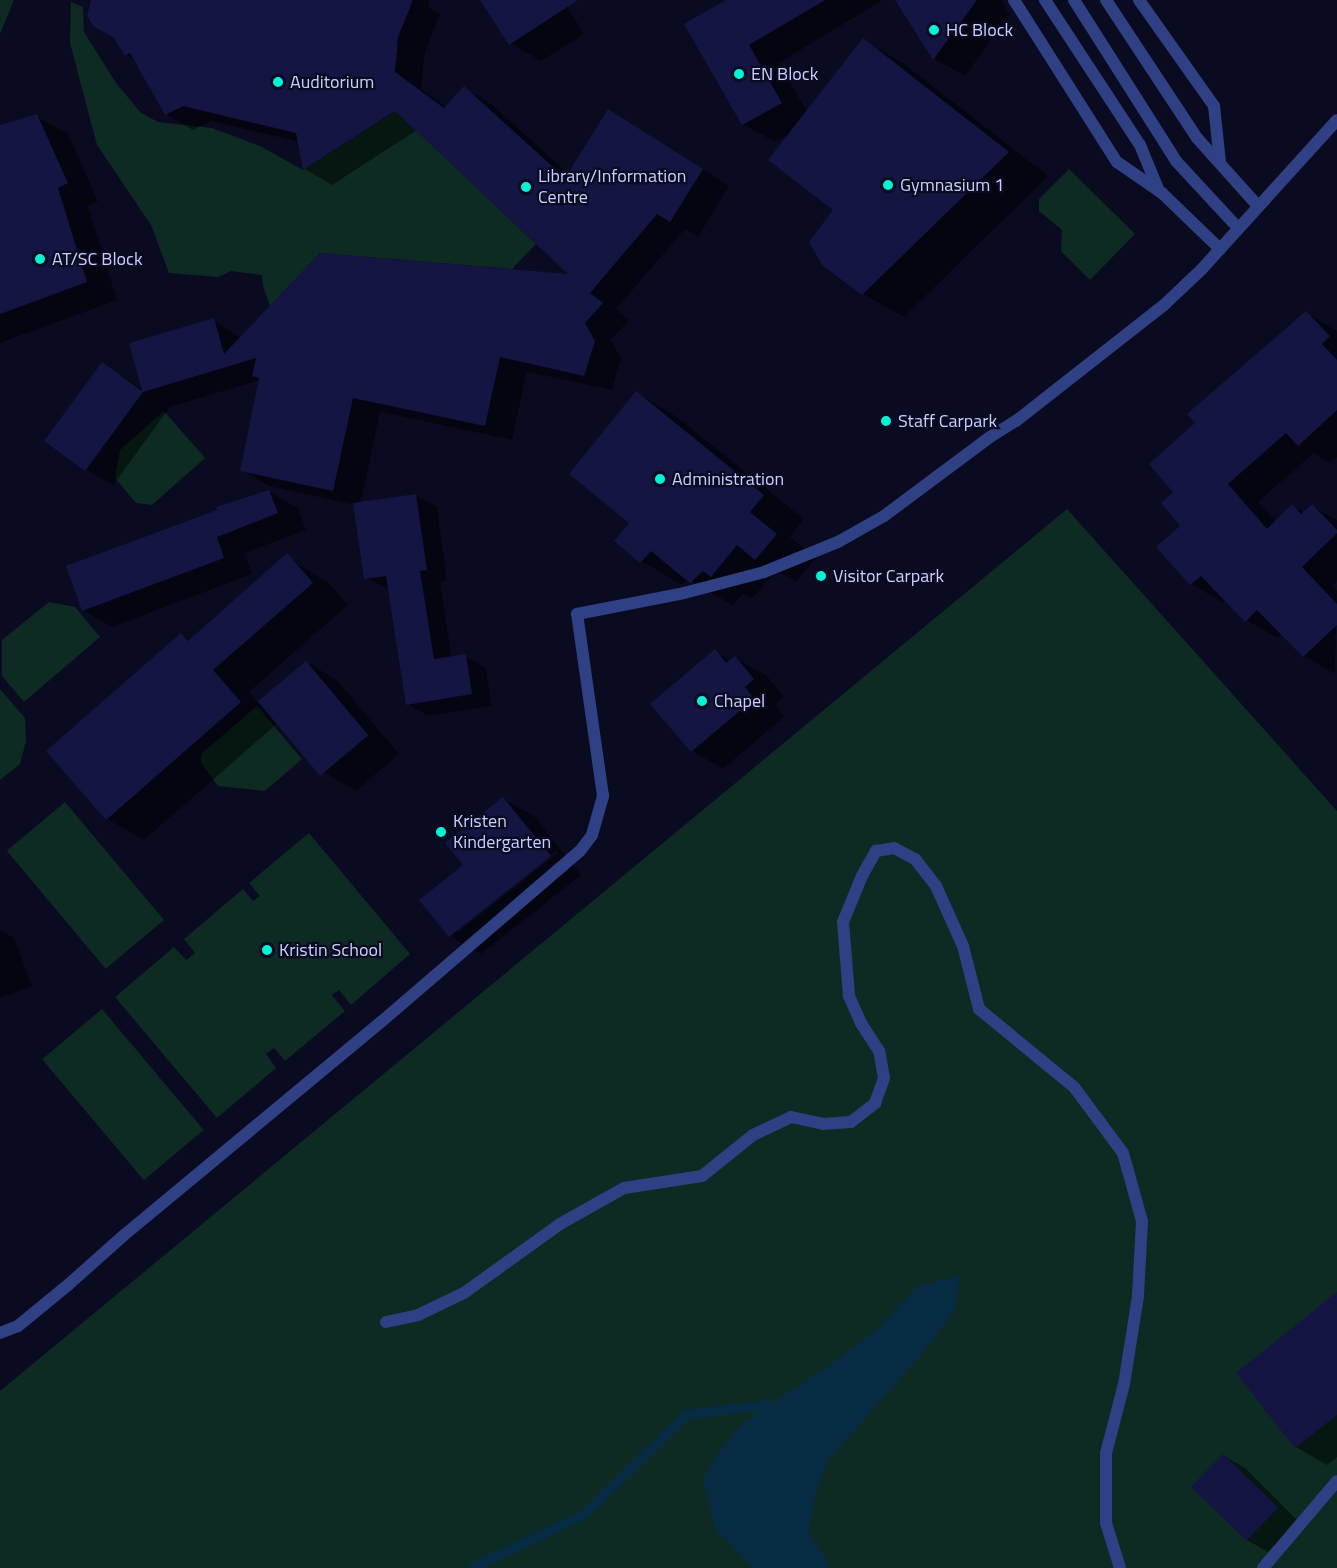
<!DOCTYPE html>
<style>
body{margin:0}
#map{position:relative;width:1337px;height:1568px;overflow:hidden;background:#0a0b20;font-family:"Titillium Web",sans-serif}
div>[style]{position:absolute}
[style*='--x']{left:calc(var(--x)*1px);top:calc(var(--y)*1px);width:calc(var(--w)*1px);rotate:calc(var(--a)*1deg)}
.green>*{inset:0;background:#0d2b23;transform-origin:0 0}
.water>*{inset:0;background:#062b43}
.shadow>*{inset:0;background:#0007}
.stream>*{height:10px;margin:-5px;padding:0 5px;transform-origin:5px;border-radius:5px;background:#062b43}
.building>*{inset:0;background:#141543;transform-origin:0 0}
.service>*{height:12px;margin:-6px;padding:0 6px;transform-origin:6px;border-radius:6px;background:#304084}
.dots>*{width:16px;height:16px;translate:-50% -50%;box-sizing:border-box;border:3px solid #0a0b20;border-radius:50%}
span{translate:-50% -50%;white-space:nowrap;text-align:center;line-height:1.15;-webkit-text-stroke:4.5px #0a0b20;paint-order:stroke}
.poi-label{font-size:18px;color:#c9cfff}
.left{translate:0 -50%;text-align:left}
</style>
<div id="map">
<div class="green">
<div style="clip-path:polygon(0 0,14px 0,0 34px)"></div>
<div style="clip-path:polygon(71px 2px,83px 7px,84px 32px,116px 83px,141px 113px,158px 122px,212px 128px,260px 146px,303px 170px,424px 93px,424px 116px,420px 134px,536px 244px,512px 269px,320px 253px,270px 306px,263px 286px,262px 275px,231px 271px,218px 277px,169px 273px,151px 225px,97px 145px,70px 43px)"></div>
<div style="clip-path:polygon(1069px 169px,1135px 234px,1090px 280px,1061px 251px,1062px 230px,1039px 211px,1039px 199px)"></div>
<div style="clip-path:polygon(164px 411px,205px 458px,152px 505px,136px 503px,115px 478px,120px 450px)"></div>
<div style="clip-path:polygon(1067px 509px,1337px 811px,1337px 1568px,0 1568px,0 1391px)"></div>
<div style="clip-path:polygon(49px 602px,75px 607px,100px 637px,24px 702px,2px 676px,2px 640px)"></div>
<div style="clip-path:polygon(0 689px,25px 718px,26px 741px,20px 764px,0 780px)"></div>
<div style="clip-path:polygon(257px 706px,302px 759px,265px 791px,218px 786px,201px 763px,201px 754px)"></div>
<div style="left:65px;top:802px;width:154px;height:76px;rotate:50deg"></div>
<div style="clip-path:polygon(309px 833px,410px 954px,351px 1005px,339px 990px,332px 995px,345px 1011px,285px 1061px,274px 1048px,266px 1054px,276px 1068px,217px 1118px,115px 997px,174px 947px,186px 960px,195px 953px,184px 939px,243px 889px,253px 901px,260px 896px,249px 883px)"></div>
<div style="left:102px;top:1009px;width:158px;height:78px;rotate:50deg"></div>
</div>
<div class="water">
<div style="clip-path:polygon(960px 1275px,955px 1309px,933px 1341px,827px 1462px,815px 1496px,809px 1532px,831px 1568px,753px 1568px,715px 1529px,703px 1479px,715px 1457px,738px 1428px,767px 1405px,820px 1372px,876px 1330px,918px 1286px)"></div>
</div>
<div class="shadow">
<div style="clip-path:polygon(93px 0,429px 0,428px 7px,440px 14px,425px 53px,421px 89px,446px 107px,464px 88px,491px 104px,569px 174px,636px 127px,729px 186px,698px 237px,685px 229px,616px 309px,629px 320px,611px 340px,621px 358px,612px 390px,527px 372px,512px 440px,380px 412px,361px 503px,416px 495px,437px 507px,447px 581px,440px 582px,452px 658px,465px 656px,486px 668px,492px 706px,428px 716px,407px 704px,390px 590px,366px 578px,355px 505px,269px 486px,242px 470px,260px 380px,170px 407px,113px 485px,86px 470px,102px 364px,144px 390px,213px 320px,241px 338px,572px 276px,417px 130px,332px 185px,305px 169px,300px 142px,211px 121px,193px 130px,166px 114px,136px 61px,126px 55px)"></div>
<div style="clip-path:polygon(482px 0,563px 0,584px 34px,541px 61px,510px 43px)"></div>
<div style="clip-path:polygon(729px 0,883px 0,779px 63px,807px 112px,863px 40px,903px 63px,1048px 176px,904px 317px,863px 294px,835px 210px,791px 133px,775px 142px,743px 124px,686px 25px)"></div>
<div style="clip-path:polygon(897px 0,1001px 0,1010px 15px,965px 76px,934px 59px)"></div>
<div style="clip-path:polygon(36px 116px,68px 134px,98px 201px,88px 206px,117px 300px,0 343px,0 127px)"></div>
<div style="clip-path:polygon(1306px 313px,1337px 331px,1337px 457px,1330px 463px,1314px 453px,1258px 502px,1276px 522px,1293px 506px,1304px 513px,1312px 506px,1337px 520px,1337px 581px,1332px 586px,1337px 591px,1335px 674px,1304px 656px,1282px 634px,1277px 638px,1246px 620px,1225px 599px,1222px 602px,1191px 584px,1176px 492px,1197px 423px)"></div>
<div style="clip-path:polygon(637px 393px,677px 417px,804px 519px,790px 537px,816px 558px,796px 582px,776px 570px,752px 599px,743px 594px,732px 605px,687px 579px,682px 585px,641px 561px,631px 522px)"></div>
<div style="clip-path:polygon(269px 492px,298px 508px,306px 530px,245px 553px,252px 574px,112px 627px,83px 610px)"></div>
<div style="clip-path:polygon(291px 560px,328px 582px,348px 605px,249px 692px,259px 704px,306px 662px,337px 680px,399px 754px,356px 791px,325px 773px,279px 722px,144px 840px,107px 819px,181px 635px,190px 640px)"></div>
<div style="clip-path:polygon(715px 651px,731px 661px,735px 658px,766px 675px,784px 697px,775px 705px,784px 717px,723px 769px,692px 751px)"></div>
<div style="clip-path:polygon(evenodd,503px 799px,534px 816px,581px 875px,481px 954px,450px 936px,465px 866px,503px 799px,556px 851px,558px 853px,458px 932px,458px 928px,556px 851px)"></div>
<div style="clip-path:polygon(0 930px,14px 938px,32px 986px,0 998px)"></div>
<div style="clip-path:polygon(1337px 1297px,1337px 1457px,1327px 1465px,1296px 1447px)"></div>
<div style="clip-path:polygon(1224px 1456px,1245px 1468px,1298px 1521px,1268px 1552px,1247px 1540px)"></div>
</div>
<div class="stream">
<div style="--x:472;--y:1568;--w:125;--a:-25.5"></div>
<div style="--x:585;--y:1514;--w:141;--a:-44.4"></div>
<div style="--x:686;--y:1415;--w:82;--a:-7"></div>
</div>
<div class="building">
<div style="clip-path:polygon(91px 0,413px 0,398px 37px,395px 72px,444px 108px,464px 86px,565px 178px,608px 109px,703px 169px,670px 222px,657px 214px,590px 293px,603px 303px,585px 323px,595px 341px,584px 376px,500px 357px,485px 426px,353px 398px,333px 491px,240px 471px,259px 378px,252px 376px,256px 358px,143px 392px,85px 471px,44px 441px,102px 362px,142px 391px,129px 343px,214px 318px,224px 354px,320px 253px,568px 274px,395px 111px,303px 170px,296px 133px,183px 106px,165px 115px,130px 53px,125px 56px,113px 37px,94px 27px,87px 16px)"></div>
<div style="clip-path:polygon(480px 0,578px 0,509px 45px)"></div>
<div style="clip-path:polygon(726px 0,825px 0,749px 45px,782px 103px,742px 125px,684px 24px)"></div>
<div style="clip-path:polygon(895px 0,977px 0,933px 60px)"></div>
<div style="clip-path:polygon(863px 38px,1009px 152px,862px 295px,822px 265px,809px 242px,833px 210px,768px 160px)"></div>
<div style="clip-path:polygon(37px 114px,68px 183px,58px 188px,87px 282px,0 314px,0 125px)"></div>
<div style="clip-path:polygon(1306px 311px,1330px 336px,1322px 344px,1337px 360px,1337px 410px,1298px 446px,1286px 433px,1228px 484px,1267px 529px,1292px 504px,1301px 514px,1312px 504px,1337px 530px,1337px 533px,1302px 567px,1337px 604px,1337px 625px,1303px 657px,1257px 610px,1245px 622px,1201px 576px,1190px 585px,1156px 547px,1180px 526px,1161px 503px,1173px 492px,1149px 464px,1195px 423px,1187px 414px)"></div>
<div style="clip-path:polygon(636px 391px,764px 495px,750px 512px,777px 534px,755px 560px,737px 545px,711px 577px,703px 571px,690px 583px,651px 551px,640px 563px,614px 541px,629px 523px,569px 474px)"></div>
<div style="clip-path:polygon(269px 490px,278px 513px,217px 537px,224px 558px,82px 611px,66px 566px,217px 510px,216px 507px)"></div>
<div style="clip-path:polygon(416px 494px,427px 570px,420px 571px,434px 659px,466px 654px,472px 694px,406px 705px,386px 576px,364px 579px,353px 503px)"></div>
<div style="clip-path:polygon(287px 553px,313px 583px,213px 670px,241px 702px,106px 820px,46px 751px,181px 633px,188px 641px)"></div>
<div style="clip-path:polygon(715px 649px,726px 663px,735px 656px,754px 679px,745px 687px,754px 699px,691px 752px,650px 704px)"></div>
<div style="left:306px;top:661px;width:97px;height:63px;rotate:50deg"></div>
<div style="clip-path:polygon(503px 797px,551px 856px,449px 937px,419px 900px,463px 865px,445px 843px)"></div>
<div style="clip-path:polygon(1337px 1292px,1337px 1415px,1295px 1448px,1236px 1373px)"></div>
<div style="left:1223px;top:1454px;width:77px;height:46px;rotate:44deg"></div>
</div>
<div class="service">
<div style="--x:1014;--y:0;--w:192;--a:57.6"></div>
<div style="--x:1117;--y:162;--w:55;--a:34.6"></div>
<div style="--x:1162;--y:193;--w:81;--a:44"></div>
<div style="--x:1045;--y:0;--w:173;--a:56.8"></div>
<div style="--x:1140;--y:145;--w:50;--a:67.6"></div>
<div style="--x:1074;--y:0;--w:191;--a:57.6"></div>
<div style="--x:1176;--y:161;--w:91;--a:47.2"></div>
<div style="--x:1106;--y:0;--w:165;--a:56.6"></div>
<div style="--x:1197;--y:138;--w:91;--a:48.1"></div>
<div style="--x:1139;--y:0;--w:130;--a:54.7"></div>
<div style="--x:1214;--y:106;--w:56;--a:83.9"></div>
<div style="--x:386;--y:1322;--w:33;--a:-12"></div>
<div style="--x:418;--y:1315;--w:51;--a:-25.6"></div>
<div style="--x:464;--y:1293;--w:118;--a:-35.7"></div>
<div style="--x:560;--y:1224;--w:73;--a:-29.4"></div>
<div style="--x:624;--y:1188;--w:79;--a:-8.7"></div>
<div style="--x:702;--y:1176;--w:65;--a:-38.8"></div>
<div style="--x:753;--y:1135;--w:42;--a:-25.3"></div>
<div style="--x:791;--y:1117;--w:33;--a:12"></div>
<div style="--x:823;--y:1124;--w:28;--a:-4"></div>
<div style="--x:851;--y:1122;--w:31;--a:-38"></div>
<div style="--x:875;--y:1103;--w:27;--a:-70"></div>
<div style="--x:884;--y:1078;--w:27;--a:-100"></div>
<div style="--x:879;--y:1051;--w:33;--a:-123"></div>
<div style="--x:861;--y:1023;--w:30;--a:-114"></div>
<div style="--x:849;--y:996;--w:74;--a:-94.6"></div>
<div style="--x:843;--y:922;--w:50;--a:-67.6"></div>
<div style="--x:862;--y:876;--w:29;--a:-61"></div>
<div style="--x:876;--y:851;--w:18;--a:-9"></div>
<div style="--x:894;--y:848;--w:24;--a:28"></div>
<div style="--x:915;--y:859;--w:34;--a:52"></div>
<div style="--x:936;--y:886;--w:66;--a:65.8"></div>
<div style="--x:963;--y:946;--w:65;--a:75.7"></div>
<div style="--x:979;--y:1009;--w:123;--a:39.4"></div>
<div style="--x:1074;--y:1087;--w:82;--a:53.4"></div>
<div style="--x:1123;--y:1153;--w:71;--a:74.4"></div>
<div style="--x:1142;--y:1221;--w:75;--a:93.1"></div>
<div style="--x:1138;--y:1296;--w:89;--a:99"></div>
<div style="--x:1124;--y:1384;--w:71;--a:104.6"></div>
<div style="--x:1106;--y:1453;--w:70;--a:90"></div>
<div style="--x:1106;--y:1523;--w:47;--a:72.7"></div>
<div style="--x:0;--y:1333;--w:19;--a:-21"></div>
<div style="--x:18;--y:1326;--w:65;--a:-39.4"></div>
<div style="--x:68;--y:1285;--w:74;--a:-41.7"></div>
<div style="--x:123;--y:1236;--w:335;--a:-39.7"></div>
<div style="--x:381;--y:1022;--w:262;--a:-40.7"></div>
<div style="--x:580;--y:851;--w:20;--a:-53"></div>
<div style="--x:592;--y:835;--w:41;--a:-74.2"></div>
<div style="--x:603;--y:796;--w:184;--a:-98.1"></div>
<div style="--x:577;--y:614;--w:109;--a:-11.1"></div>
<div style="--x:684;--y:593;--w:83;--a:-14.7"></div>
<div style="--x:764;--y:572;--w:80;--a:-22.1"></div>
<div style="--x:838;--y:542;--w:53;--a:-29.5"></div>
<div style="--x:884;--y:516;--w:132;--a:-36.7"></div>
<div style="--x:990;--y:437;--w:31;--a:-32"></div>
<div style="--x:1016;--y:421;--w:188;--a:-38.1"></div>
<div style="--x:1164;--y:305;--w:51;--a:-43.4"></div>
<div style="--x:1201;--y:270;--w:202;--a:-47.8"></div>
<div style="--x:1263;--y:1568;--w:114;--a:-49.6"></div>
</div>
<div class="dots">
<div style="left:934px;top:30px;background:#00f4d5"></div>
<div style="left:739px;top:74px;background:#00f4d5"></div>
<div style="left:278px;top:82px;background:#00f4d5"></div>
<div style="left:888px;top:185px;background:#00f4d5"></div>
<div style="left:526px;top:187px;background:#00f4d5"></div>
<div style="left:40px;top:259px;background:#00f4d5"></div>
<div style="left:886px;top:421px;background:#00f4d5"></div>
<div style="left:660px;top:479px;background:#00f4d5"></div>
<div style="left:821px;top:576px;background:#00f4d5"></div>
<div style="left:702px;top:701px;background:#00f4d5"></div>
<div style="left:441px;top:832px;background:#00f4d5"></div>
<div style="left:267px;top:950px;background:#00f4d5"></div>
</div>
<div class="poi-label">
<span class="left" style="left:946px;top:30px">HC Block</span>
<span class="left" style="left:751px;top:74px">EN Block</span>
<span class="left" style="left:290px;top:82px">Auditorium</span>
<span class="left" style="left:538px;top:187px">Library/Information<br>Centre</span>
<span class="left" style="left:900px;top:185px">Gymnasium 1</span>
<span class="left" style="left:52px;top:259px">AT/SC Block</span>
<span class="left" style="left:898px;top:421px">Staff Carpark</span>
<span class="left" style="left:672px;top:479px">Administration</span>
<span class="left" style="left:833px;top:576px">Visitor Carpark</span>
<span class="left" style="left:714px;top:701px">Chapel</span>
<span class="left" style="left:453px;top:832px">Kristen<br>Kindergarten</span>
<span class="left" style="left:279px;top:950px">Kristin School</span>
</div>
</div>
